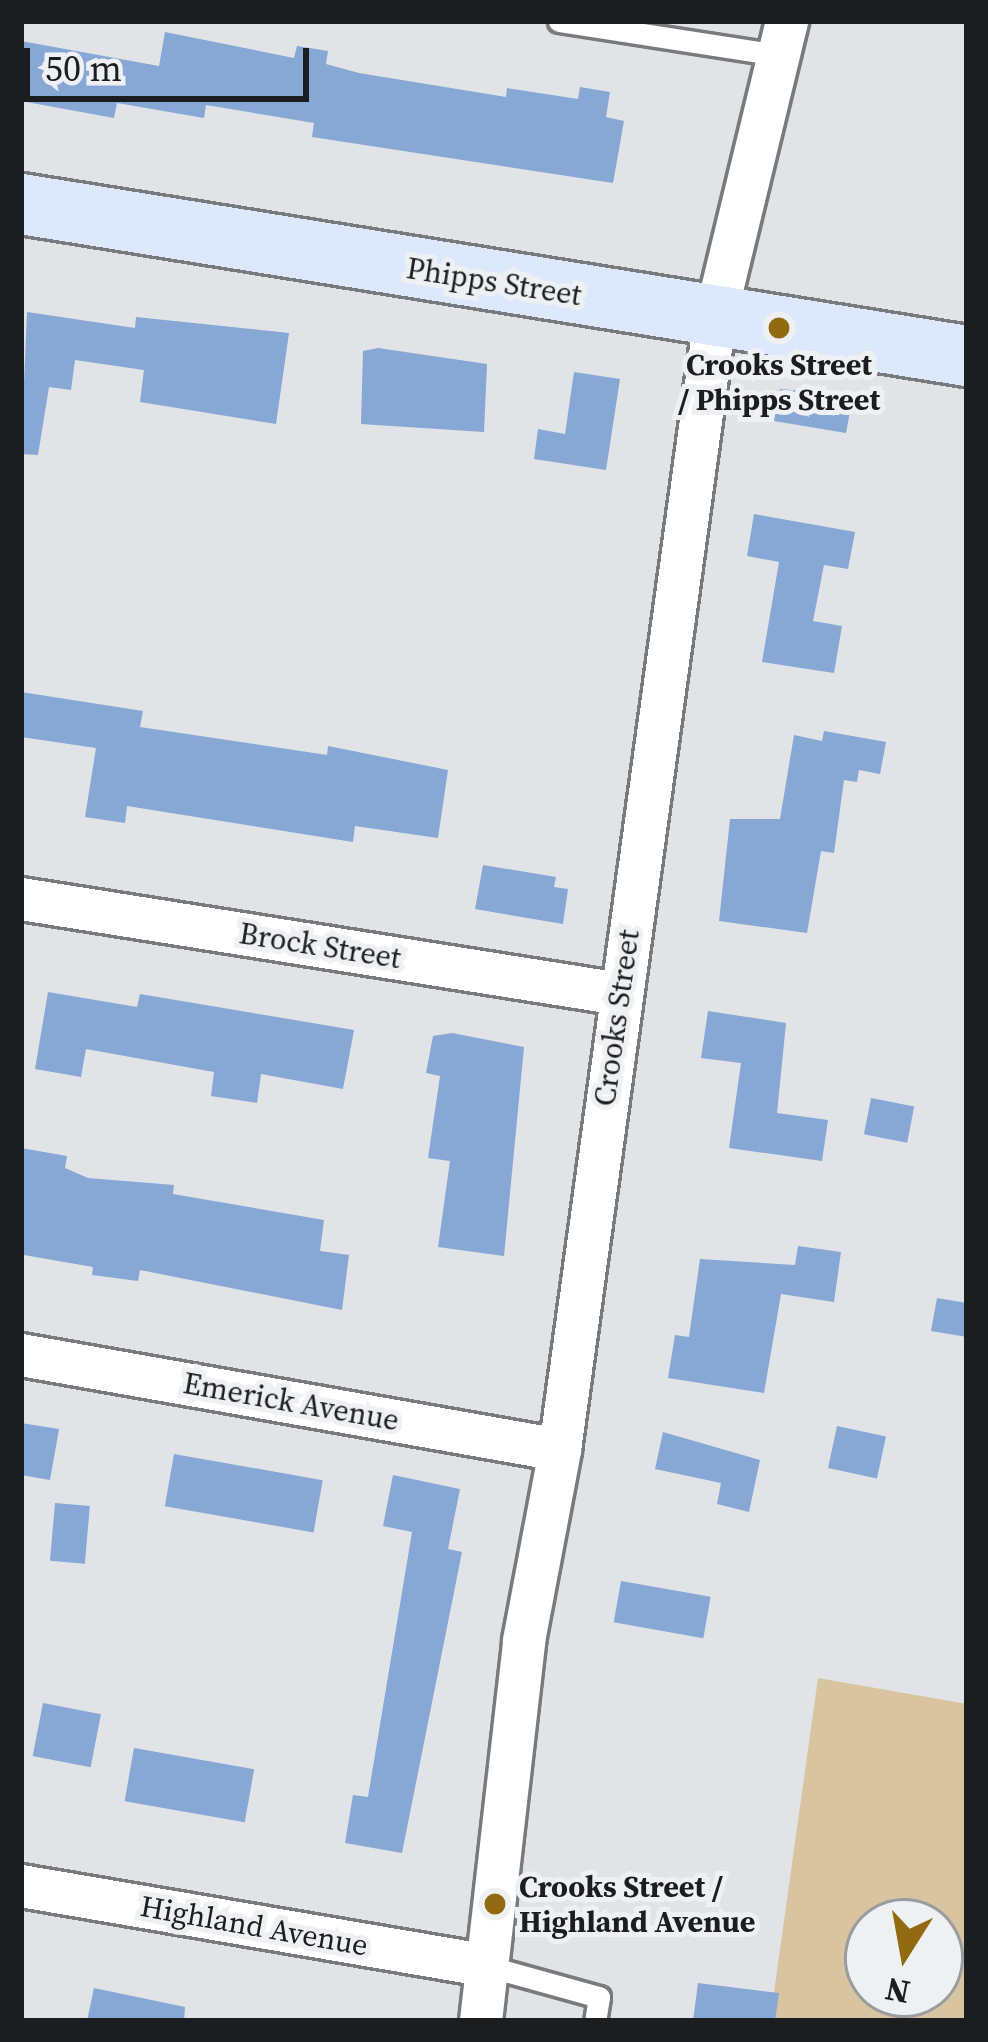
<!DOCTYPE html>
<style>
body{margin:0}
#map{position:relative;width:988px;height:2042px;overflow:hidden;background:#e1e3e6;font-family:"Source Serif 4",serif}
div>[style]{position:absolute}
[style*='--x']{left:calc(var(--x)*1px);top:calc(var(--y)*1px);width:calc(var(--w)*1px);rotate:calc(var(--a)*1deg)}
.green>*{inset:0;background:#d8c4a1}
.building>*{inset:0;background:#87a7d5;transform-origin:0 0}
.roads{filter:drop-shadow(3px 0 #787a7d) drop-shadow(-3px 0 #787a7d) drop-shadow(0 3px #787a7d) drop-shadow(0 -3px #787a7d)}
.lane>*{height:21px;margin:-10.5px;padding:0 10.5px;transform-origin:10.5px;border-radius:10.5px;background:#fff}
.street>*{height:42px;margin:-21px;padding:0 21px;transform-origin:21px;border-radius:21px;background:#fff}
.secondary>*{height:60px;margin:-30px;padding:0 30px;transform-origin:30px;border-radius:30px;background:#dce9fc}
.dots>*{width:33px;height:33px;translate:-50% -50%;box-sizing:border-box;border:6px solid #eef0f3;border-radius:50%}
span{translate:-50% -50%;white-space:nowrap;text-align:center;line-height:1.15;-webkit-text-stroke:10px #eef0f3;paint-order:stroke}
.street-label{font-size:30px;color:#1c1d1e}
.poi-label{font-size:30px;color:#1c1d1e;font-weight:700}
.left{translate:0 -50%;text-align:left}
.frame{position:absolute;inset:0;border:24px solid #1c1d1e;pointer-events:none}
.north{position:absolute;left:844px;top:1898px;width:120px;height:120px;box-sizing:border-box;background:#eef0f3;border:3px solid #9a9c9e;border-radius:50%;rotate:191deg;font-size:33px;font-weight:700;line-height:48px;text-align:center;color:#1c1d1e}
.north::after{content:'';display:block;margin:auto;width:42px;height:54px;background:#916a12;clip-path:polygon(50% 0,100% 100%,50% 72%,0 100%)}
.scale{position:absolute;left:24px;top:48px;width:285px;height:54px;box-sizing:border-box;border:6px solid #1c1d1e;border-top:0;padding-left:15px;font-size:36px;line-height:42px;white-space:nowrap;color:#1c1d1e;-webkit-text-stroke:9px #eef0f3;paint-order:stroke}
</style>
<div id="map">
<div class="green">
<div style="clip-path:polygon(evenodd,818px 1678px,967px 1704px,967px 2021px,770px 2021px,818px 1678px,868px 1922px,940px 1922px,940px 1994px,868px 1994px,868px 1922px)"></div>
</div>
<div class="building">
<div style="clip-path:polygon(165px 32px,294px 58px,297px 46px,328px 51px,326px 64px,359px 73px,506px 97px,507px 88px,578px 99px,580px 87px,610px 92px,606px 117px,624px 121px,613px 183px,312px 137px,314px 123px,206px 105px,204px 118px,117px 103px,114px 118px,21px 101px,21px 41px,159px 66px)"></div>
<div style="clip-path:polygon(27px 312px,135px 328px,136px 317px,289px 333px,276px 424px,140px 402px,144px 370px,75px 360px,71px 390px,49px 387px,38px 455px,21px 454px)"></div>
<div style="clip-path:polygon(378px 348px,487px 364px,484px 432px,361px 424px,363px 351px)"></div>
<div style="clip-path:polygon(574px 372px,620px 379px,606px 470px,534px 459px,538px 429px,565px 434px)"></div>
<div style="clip-path:polygon(780px 389px,853px 395px,846px 433px,774px 421px)"></div>
<div style="clip-path:polygon(754px 514px,855px 532px,848px 569px,824px 565px,813px 621px,842px 626px,834px 673px,762px 662px,779px 562px,747px 556px)"></div>
<div style="clip-path:polygon(21px 692px,143px 711px,140px 727px,327px 755px,328px 746px,448px 770px,438px 838px,355px 826px,353px 842px,127px 806px,125px 823px,85px 817px,96px 748px,21px 737px)"></div>
<div style="clip-path:polygon(824px 731px,886px 742px,880px 774px,859px 770px,857px 782px,844px 780px,834px 853px,821px 851px,807px 933px,719px 921px,730px 819px,780px 819px,794px 735px,822px 741px)"></div>
<div style="clip-path:polygon(483px 865px,556px 877px,554px 887px,568px 889px,563px 924px,475px 909px)"></div>
<div style="clip-path:polygon(48px 992px,137px 1007px,140px 994px,354px 1030px,343px 1089px,261px 1074px,257px 1103px,211px 1096px,214px 1072px,86px 1049px,81px 1077px,35px 1069px)"></div>
<div style="clip-path:polygon(708px 1011px,786px 1023px,777px 1113px,828px 1120px,822px 1161px,729px 1148px,741px 1063px,701px 1058px)"></div>
<div style="clip-path:polygon(452px 1033px,524px 1047px,504px 1256px,438px 1247px,450px 1161px,428px 1158px,440px 1076px,426px 1073px,433px 1036px)"></div>
<div style="left:871px;top:1098px;width:44px;height:37px;rotate:11deg"></div>
<div style="clip-path:polygon(21px 1148px,67px 1156px,65px 1168px,88px 1178px,174px 1185px,173px 1194px,324px 1220px,320px 1251px,349px 1255px,342px 1310px,140px 1270px,138px 1281px,92px 1275px,93px 1267px,24px 1255px)"></div>
<div style="clip-path:polygon(798px 1246px,841px 1252px,834px 1302px,781px 1294px,764px 1393px,668px 1378px,675px 1335px,689px 1337px,700px 1259px,795px 1265px)"></div>
<div style="clip-path:polygon(937px 1298px,967px 1303px,967px 1337px,931px 1331px)"></div>
<div style="clip-path:polygon(21px 1423px,59px 1429px,50px 1480px,21px 1475px)"></div>
<div style="left:837px;top:1426px;width:50px;height:43px;rotate:12deg"></div>
<div style="clip-path:polygon(663px 1432px,760px 1460px,749px 1512px,717px 1504px,721px 1483px,655px 1469px)"></div>
<div style="left:174px;top:1454px;width:151px;height:53px;rotate:10deg"></div>
<div style="clip-path:polygon(393px 1475px,460px 1489px,448px 1549px,462px 1552px,402px 1853px,345px 1843px,353px 1795px,368px 1797px,412px 1532px,383px 1526px)"></div>
<div style="left:55px;top:1503px;width:35px;height:58px;rotate:5deg"></div>
<div style="left:621px;top:1581px;width:91px;height:42px;rotate:10deg"></div>
<div style="left:43px;top:1703px;width:59px;height:54px;rotate:11deg"></div>
<div style="left:134px;top:1748px;width:122px;height:54px;rotate:10deg"></div>
<div style="clip-path:polygon(698px 1983px,779px 1993px,775px 2021px,693px 2021px)"></div>
<div style="clip-path:polygon(94px 1988px,185px 2007px,184px 2021px,87px 2021px)"></div>
</div>
<div class="roads">
<div class="lane">
<div style="--x:559;--y:21;--w:222;--a:8.8"></div>
<div style="--x:487;--y:1966;--w:116;--a:15.5"></div>
<div style="--x:599;--y:1997;--w:24;--a:99"></div>
</div>
<div class="street">
<div style="--x:21;--y:899;--w:606;--a:9.01"></div>
<div style="--x:21;--y:1355;--w:547;--a:10"></div>
<div style="--x:21;--y:1886;--w:473;--a:9.7"></div>
<div style="--x:481;--y:2021;--w:382;--a:-83.5"></div>
<div style="--x:524;--y:1641;--w:194;--a:-79.3"></div>
<div style="--x:560;--y:1450;--w:1142;--a:-82.2"></div>
<div style="--x:715;--y:319;--w:307;--a:-76.4"></div>
</div>
<div class="secondary">
<div style="--x:21;--y:204;--w:958;--a:9.13"></div>
</div>
</div>
<div class="dots">
<div style="left:779px;top:328px;background:#916a12"></div>
<div style="left:495px;top:1904px;background:#916a12"></div>
</div>
<div class="street-label">
<span style="left:494px;top:282px;rotate:9deg">Phipps Street</span>
<span style="left:320px;top:946px;rotate:9deg">Brock Street</span>
<span style="left:617px;top:1018px;rotate:-82deg">Crooks Street</span>
<span style="left:291px;top:1402px;rotate:10deg">Emerick Avenue</span>
<span style="left:254px;top:1926px;rotate:10deg">Highland Avenue</span>
</div>
<div class="poi-label">
<span style="left:779px;top:382px">Crooks Street<br>/ Phipps Street</span>
<span class="left" style="left:519px;top:1904px">Crooks Street /<br>Highland Avenue</span>
</div>
<div class="frame"></div>
<div class="north">N</div>
<div class="scale">50 m</div>
</div>
